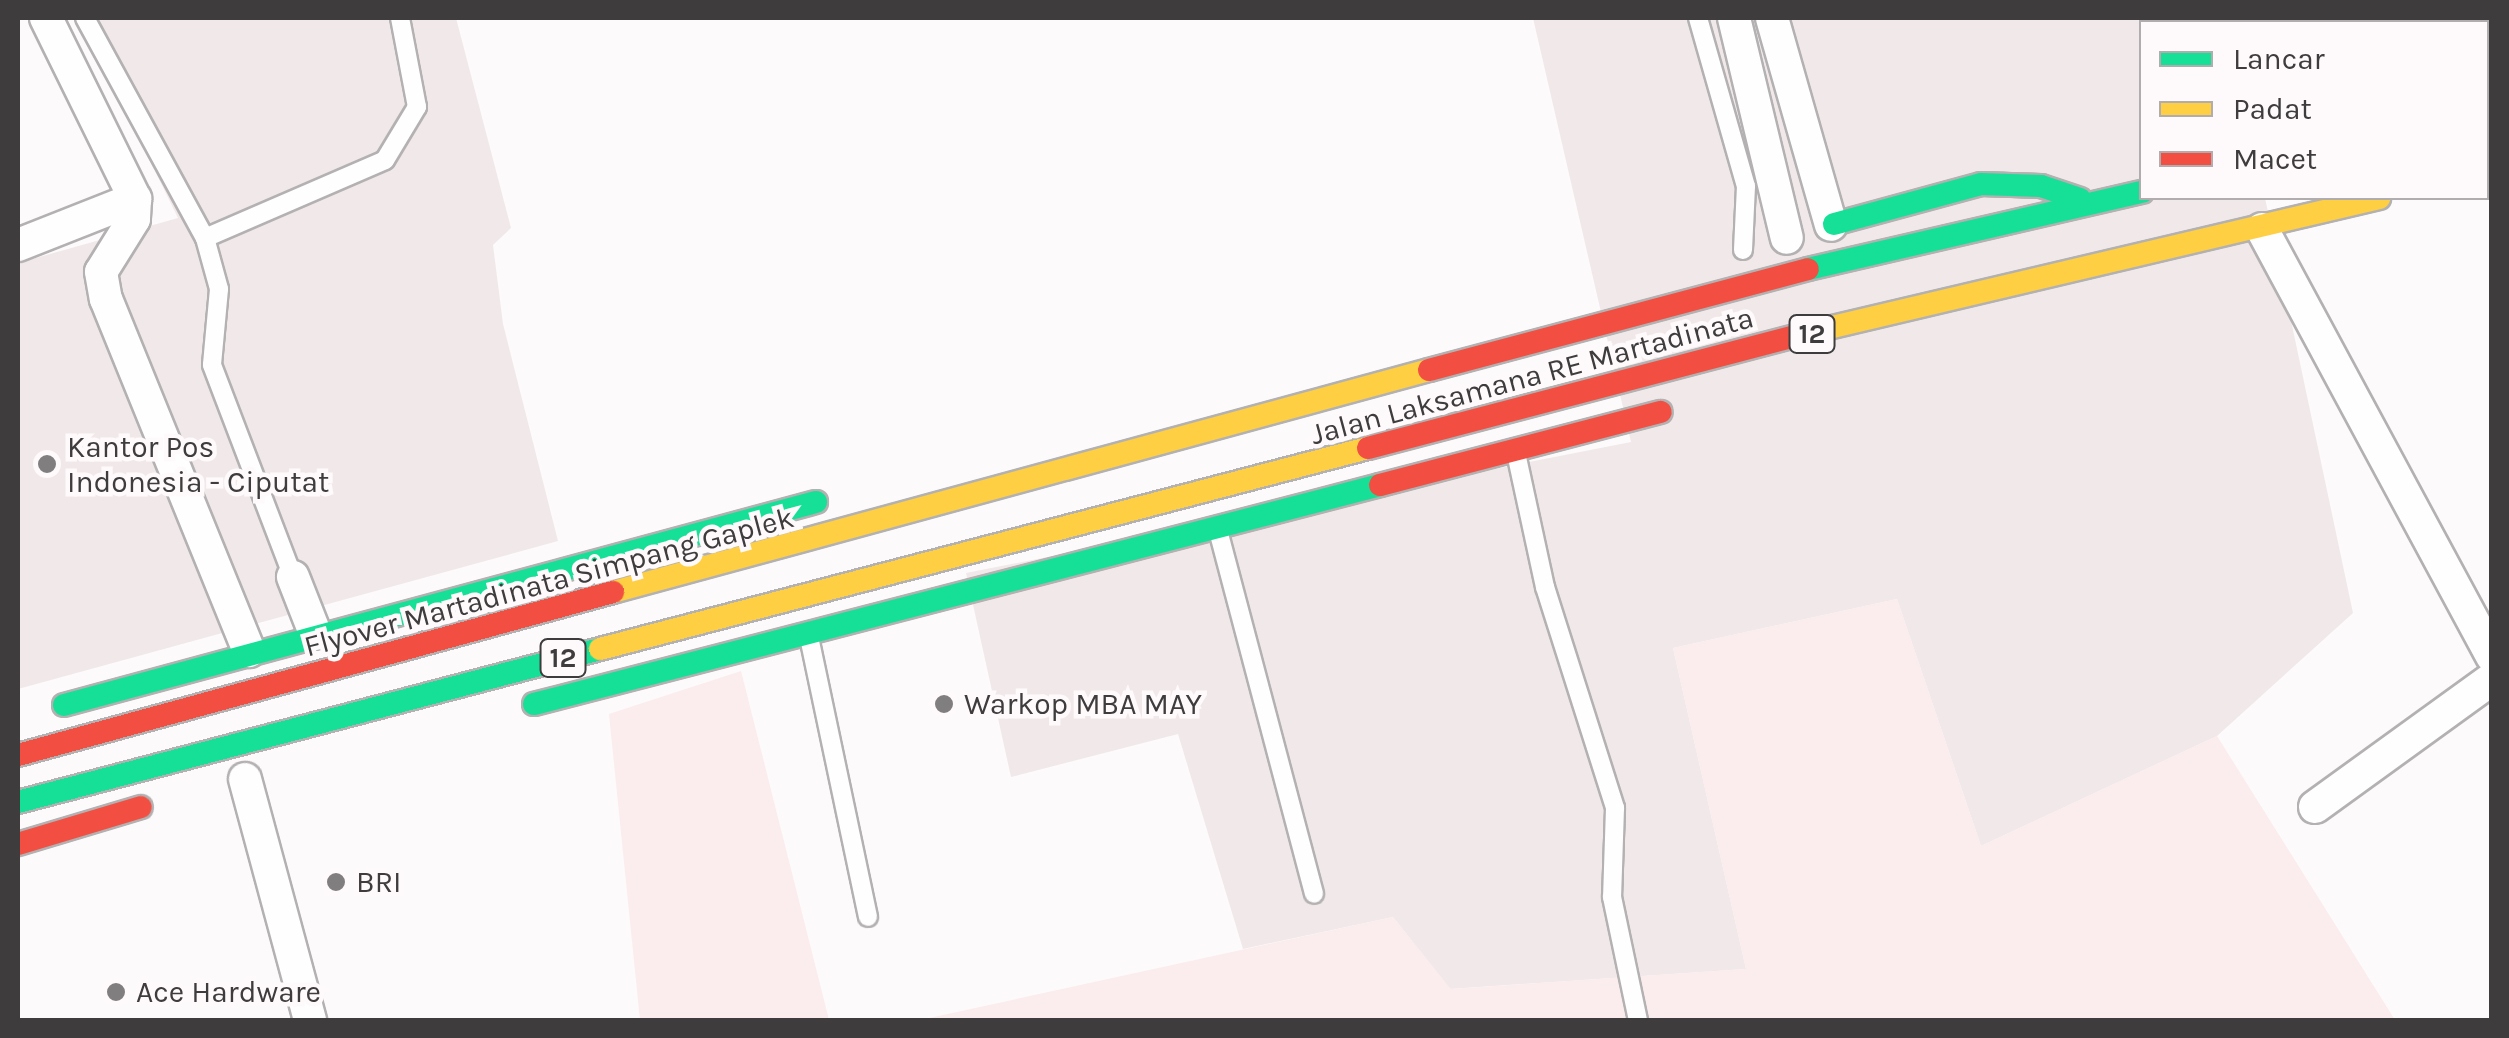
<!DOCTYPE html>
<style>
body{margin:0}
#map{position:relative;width:2509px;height:1038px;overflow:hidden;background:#fdfafb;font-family:Karla,sans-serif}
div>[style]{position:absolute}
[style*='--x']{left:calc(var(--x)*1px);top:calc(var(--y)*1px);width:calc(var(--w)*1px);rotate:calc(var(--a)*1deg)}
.built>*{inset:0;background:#f1e8e9}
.green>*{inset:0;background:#fbeced}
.roads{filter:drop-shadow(2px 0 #b3b1b1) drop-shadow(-2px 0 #b3b1b1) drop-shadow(0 2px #b3b1b1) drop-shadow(0 -2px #b3b1b1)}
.lane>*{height:18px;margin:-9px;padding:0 9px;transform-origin:9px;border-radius:9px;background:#fffefe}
.street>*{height:32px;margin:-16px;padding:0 16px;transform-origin:16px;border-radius:16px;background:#fffefe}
.fast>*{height:22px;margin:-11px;padding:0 11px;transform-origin:11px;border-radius:11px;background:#16e098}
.slow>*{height:22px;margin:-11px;padding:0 11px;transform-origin:11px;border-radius:11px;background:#ffcf43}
.jam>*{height:22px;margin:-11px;padding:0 11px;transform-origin:11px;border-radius:11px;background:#f24e42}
.dots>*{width:28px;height:28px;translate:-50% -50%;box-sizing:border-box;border:5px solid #fef9fa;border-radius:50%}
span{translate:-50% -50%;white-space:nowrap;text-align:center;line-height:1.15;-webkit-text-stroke:9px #fef9fa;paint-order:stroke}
.shield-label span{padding:2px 8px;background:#fef9fa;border:2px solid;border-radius:8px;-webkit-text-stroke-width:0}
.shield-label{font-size:28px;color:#3e3c3c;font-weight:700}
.street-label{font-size:30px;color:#3e3c3c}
.poi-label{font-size:30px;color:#3e3c3c}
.left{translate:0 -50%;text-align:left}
.frame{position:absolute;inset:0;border:20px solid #3e3c3c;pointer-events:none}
.legend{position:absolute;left:2139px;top:20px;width:350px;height:180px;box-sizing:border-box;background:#fef9fa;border:2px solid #b1adae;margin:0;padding:12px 18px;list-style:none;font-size:30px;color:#3e3c3c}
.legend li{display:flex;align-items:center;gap:20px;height:50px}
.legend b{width:50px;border:2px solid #b1adae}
</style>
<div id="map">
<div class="built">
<div style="clip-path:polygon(80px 18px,456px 18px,511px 228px,493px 245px,503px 324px,558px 541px,18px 689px,18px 263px,178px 218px)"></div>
<div style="clip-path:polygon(1533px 18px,2491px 18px,2487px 132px,2486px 22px,2142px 22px,2142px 198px,2265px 198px,2353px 613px,2217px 736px,1981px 846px,1897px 599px,1673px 648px,1746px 969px,1450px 989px,1393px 917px,1243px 949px,1178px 734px,1011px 777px,966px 573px,1631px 442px)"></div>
</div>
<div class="green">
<div style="clip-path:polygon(1897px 599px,1981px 846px,2217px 736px,2395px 1020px,920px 1020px,1393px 917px,1451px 989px,1746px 969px,1673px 648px)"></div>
<div style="clip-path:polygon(741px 671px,829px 1020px,640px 1020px,609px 714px)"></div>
</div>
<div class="roads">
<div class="lane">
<div style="--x:85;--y:18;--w:251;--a:61.4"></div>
<div style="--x:205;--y:238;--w:53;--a:74.6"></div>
<div style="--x:219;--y:289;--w:76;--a:95.3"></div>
<div style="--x:212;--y:365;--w:227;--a:69.1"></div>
<div style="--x:1698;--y:18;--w:175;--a:74.1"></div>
<div style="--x:1746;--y:186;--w:64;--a:92.7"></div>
<div style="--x:205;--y:238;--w:196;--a:-23.4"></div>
<div style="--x:385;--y:160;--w:62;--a:-58.9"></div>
<div style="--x:417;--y:107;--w:91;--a:-100.8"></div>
<div style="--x:1516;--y:453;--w:137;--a:77.8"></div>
<div style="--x:1545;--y:587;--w:232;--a:72.4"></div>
<div style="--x:1615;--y:808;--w:89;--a:91.9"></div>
<div style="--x:1612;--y:897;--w:126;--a:78.1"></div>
<div style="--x:1219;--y:534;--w:372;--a:75.2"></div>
<div style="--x:809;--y:637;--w:286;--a:78.1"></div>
</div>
<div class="street">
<div style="--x:46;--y:18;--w:202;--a:63.8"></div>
<div style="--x:135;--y:199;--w:20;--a:93"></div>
<div style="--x:134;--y:219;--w:62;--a:121.9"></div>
<div style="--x:101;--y:272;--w:27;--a:80"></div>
<div style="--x:106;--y:299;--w:380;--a:67.9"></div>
<div style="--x:1734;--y:18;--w:226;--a:76.5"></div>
<div style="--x:1772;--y:18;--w:215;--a:74.1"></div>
<div style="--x:2262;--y:229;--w:485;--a:61.7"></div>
<div style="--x:18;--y:245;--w:126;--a:-21.5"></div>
<div style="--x:293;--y:577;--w:60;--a:68.6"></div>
<div style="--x:245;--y:779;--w:250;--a:74.9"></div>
<div style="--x:2315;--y:807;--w:218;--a:-35.9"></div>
</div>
<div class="fast">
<div style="--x:2486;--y:108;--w:6;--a:-9"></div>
<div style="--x:2486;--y:168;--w:6;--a:-9"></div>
<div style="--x:1834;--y:224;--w:152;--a:-15.2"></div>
<div style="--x:1981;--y:184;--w:60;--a:1.9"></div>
<div style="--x:2041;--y:186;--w:41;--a:18.4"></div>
<div style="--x:1808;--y:269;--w:343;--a:-13"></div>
<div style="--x:534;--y:704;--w:874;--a:-14.51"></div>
<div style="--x:64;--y:705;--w:779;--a:-15.11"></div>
<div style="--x:18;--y:802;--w:602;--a:-14.73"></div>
</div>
<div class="slow">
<div style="--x:1807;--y:333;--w:588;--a:-13.28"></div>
<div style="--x:613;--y:592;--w:846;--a:-15.22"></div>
<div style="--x:600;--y:649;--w:794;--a:-14.67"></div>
</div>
<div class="jam">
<div style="--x:1429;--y:370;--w:392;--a:-14.9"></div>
<div style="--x:1368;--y:448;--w:454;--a:-14.7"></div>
<div style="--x:1380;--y:485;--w:290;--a:-14.6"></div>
<div style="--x:18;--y:755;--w:617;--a:-15.32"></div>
<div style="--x:18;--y:844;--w:128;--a:-16.7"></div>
</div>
</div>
<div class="dots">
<div style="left:47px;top:464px;background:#817e7f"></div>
<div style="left:944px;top:704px;background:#817e7f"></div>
<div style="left:336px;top:882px;background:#817e7f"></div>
<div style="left:116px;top:992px;background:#817e7f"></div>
</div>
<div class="shield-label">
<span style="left:1812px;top:334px">12</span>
<span style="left:563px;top:658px">12</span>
</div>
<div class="street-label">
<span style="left:1532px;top:376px;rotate:-15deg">Jalan Laksamana RE Martadinata</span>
<span style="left:549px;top:582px;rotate:-15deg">Flyover Martadinata Simpang Gaplek</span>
</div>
<div class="poi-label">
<span class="left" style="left:67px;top:464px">Kantor Pos<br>Indonesia - Ciputat</span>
<span class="left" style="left:964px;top:704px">Warkop MBA MAY</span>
<span class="left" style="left:356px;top:882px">BRI</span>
<span class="left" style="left:136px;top:992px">Ace Hardware</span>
</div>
<div class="frame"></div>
<ul class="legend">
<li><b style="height:12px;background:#16e098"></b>Lancar</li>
<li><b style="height:12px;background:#ffcf43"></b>Padat</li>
<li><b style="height:12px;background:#f24e42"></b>Macet</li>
</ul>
</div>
